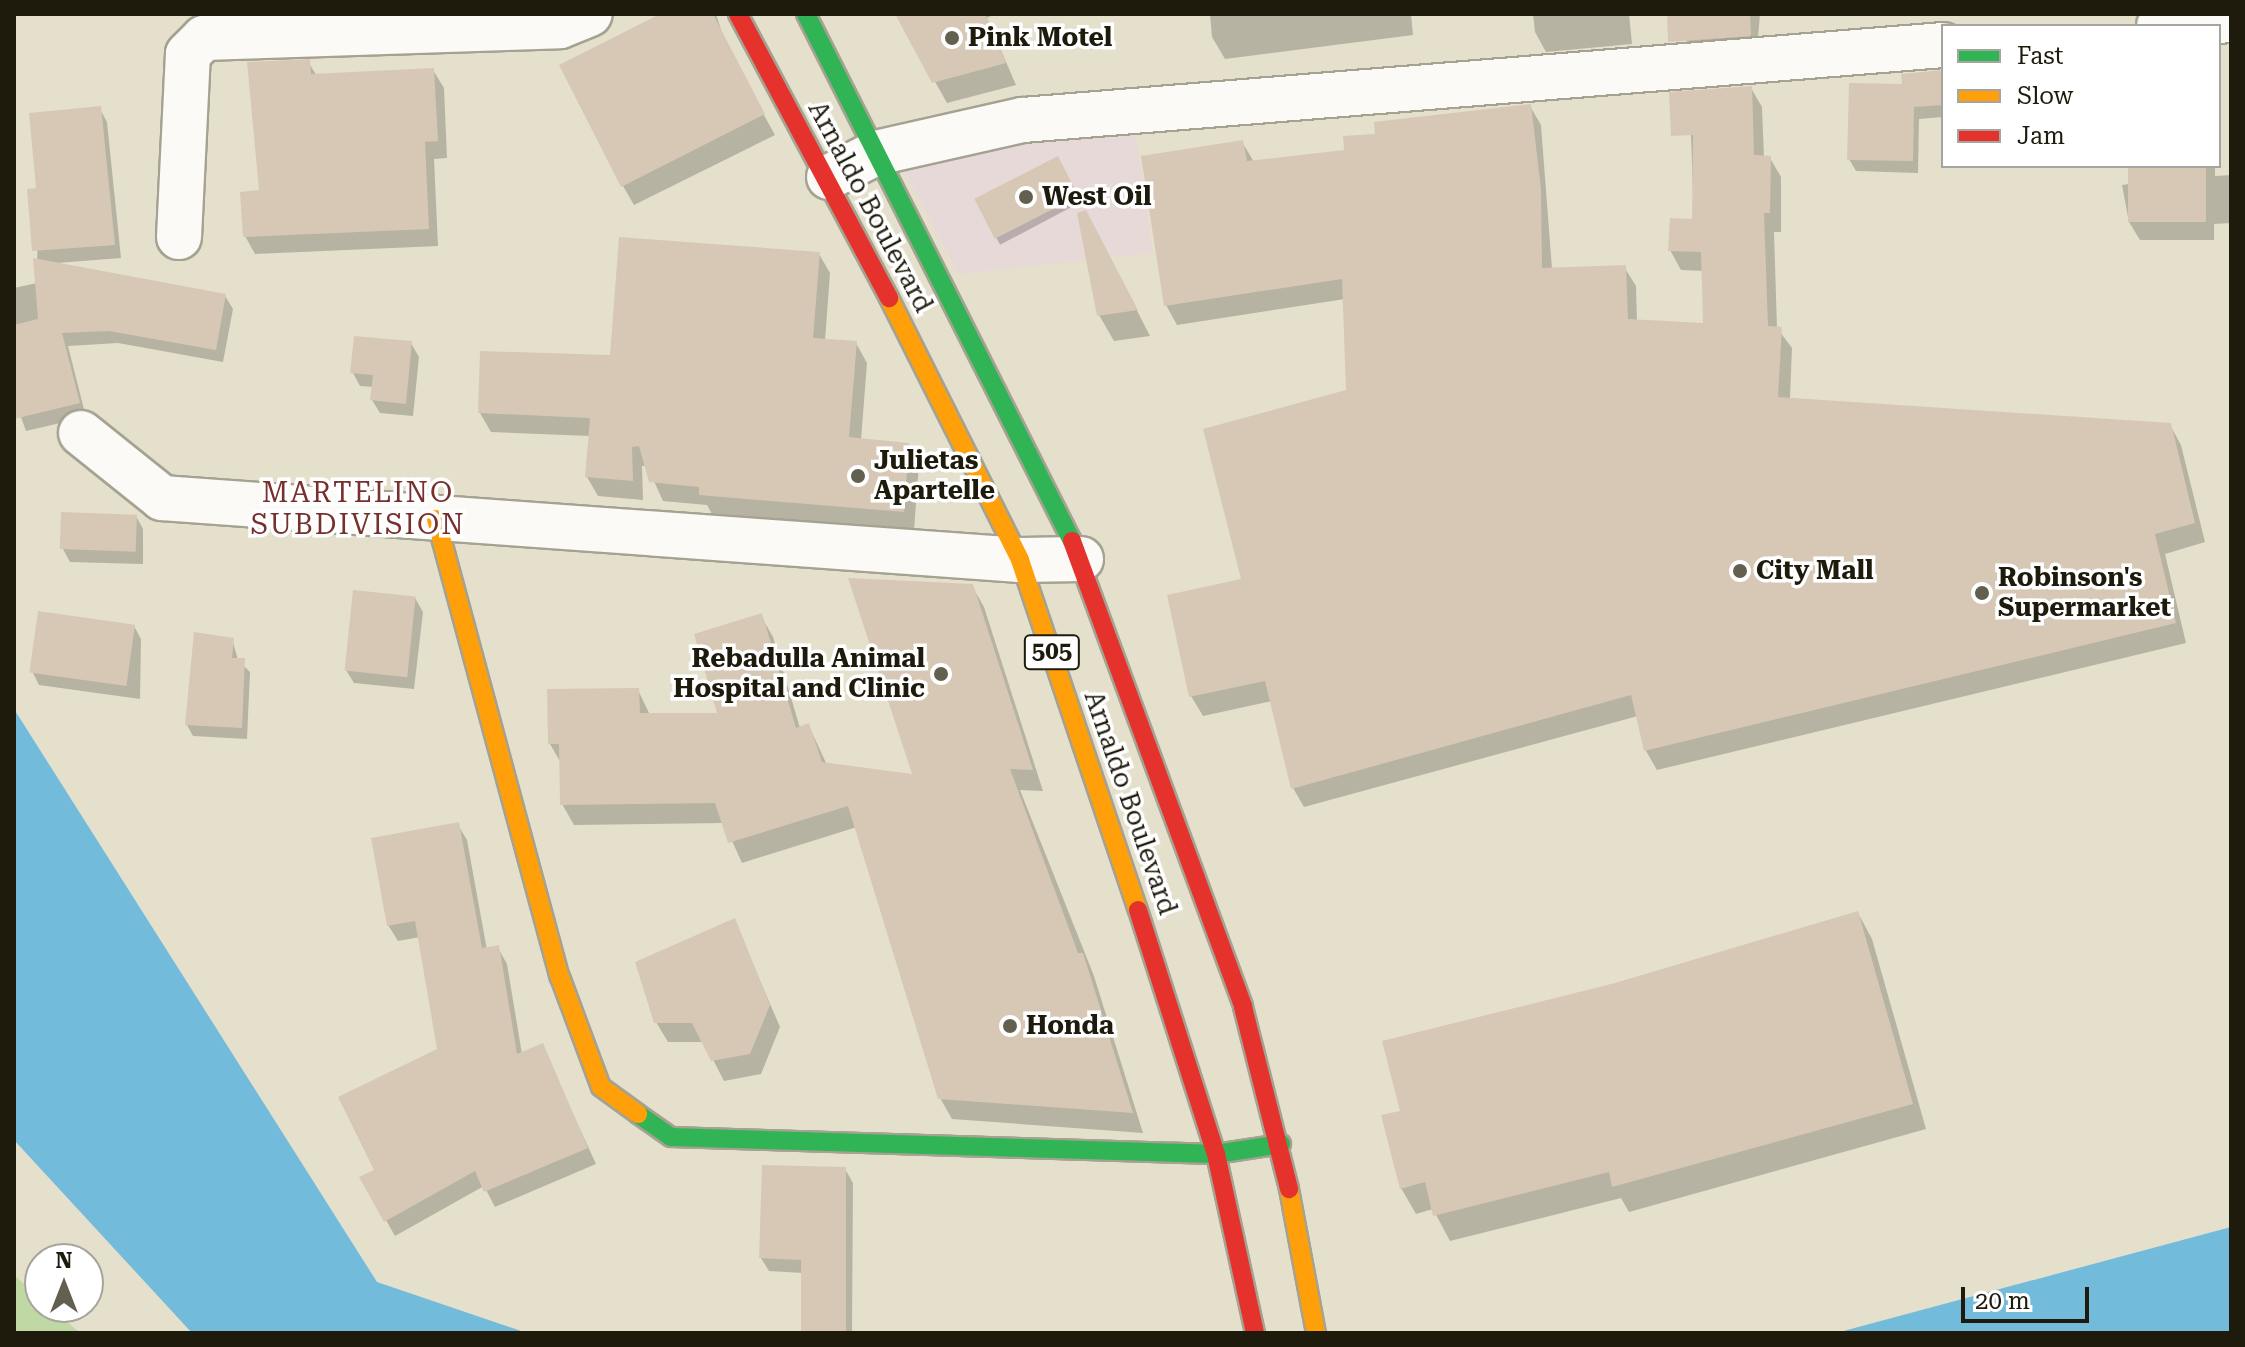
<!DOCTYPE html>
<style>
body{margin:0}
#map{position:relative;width:2245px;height:1347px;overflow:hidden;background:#e4e0cc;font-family:"Roboto Serif",serif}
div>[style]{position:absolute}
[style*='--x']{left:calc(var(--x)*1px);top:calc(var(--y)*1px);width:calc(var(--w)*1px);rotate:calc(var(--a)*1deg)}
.commercial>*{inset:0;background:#e7d9d8}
.green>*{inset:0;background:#c0d8a3}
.water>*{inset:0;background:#72bbdb}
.shadow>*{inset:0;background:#0003;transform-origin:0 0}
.building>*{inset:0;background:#d7c8b6;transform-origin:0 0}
.roads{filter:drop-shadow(2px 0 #a5a292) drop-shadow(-2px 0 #a5a292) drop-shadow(0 2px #a5a292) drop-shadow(0 -2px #a5a292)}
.street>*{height:44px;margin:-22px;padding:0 22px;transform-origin:22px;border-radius:22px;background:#fbfaf7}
.fast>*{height:18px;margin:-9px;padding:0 9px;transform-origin:9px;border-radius:9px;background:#30b455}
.slow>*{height:18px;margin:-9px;padding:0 9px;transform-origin:9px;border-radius:9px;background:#ff9f0a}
.jam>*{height:18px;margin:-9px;padding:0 9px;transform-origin:9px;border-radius:9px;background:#e5322d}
.dots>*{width:22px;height:22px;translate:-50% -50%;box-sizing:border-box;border:4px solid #fff;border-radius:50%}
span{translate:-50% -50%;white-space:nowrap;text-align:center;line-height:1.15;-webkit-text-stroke:7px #fff;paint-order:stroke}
.shield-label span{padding:2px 6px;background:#fff;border:2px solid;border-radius:6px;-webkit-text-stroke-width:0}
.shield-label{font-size:24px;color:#1e1b0d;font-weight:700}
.poi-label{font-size:26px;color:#1e1b0d;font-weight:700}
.left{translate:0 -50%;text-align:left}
.right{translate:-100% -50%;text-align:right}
.street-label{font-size:26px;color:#1e1b0d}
.neighbourhood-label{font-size:28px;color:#76302d;letter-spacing:2px}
.frame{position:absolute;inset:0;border:16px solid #1e1b0d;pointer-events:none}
.legend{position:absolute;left:1941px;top:24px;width:280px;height:144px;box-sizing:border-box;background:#fff;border:2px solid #a5a49e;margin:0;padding:10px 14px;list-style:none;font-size:24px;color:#1e1b0d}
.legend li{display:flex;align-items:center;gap:16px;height:40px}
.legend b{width:40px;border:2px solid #a5a49e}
.north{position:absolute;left:24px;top:1243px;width:80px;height:80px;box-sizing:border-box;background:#fff;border:2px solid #a5a49e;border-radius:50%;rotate:0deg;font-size:22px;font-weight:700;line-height:32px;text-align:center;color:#1e1b0d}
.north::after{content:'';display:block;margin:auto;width:28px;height:36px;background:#636050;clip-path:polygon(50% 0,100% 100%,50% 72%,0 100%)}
.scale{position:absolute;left:1961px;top:1287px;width:128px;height:36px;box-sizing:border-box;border:4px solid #1e1b0d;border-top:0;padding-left:10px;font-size:24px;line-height:28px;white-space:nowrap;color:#1e1b0d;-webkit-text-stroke:6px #fff;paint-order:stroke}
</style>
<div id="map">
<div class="commercial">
<div style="clip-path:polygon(1135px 128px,1153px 253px,958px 274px,902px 166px,942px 147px)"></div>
</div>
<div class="green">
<div style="clip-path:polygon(14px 1275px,40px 1298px,40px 1307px,50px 1307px,80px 1333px,14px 1333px)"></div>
</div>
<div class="water">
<div style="clip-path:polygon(14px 709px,377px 1282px,527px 1333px,192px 1333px,14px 1140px)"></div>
<div style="clip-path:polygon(2231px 1227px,2231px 1333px,1836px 1333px)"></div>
</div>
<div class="shadow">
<div style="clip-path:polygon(665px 14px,716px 14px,727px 48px,775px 135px,634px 205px,623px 186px)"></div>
<div style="clip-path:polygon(897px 14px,995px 14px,987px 18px,1016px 85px,947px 103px)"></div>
<div style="clip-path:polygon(1210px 14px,1411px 14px,1413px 35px,1225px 59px,1212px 37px)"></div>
<div style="clip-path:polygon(1533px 14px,1629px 14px,1632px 44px,1546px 52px,1535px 32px)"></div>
<div style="clip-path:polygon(1685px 14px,1760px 14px,1757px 49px,1694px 54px,1686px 40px)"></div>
<div style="clip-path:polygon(308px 62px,317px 76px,433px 70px,444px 88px,447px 158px,434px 159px,438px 246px,255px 254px,245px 236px)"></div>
<div style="clip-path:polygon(1943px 73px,1943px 117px,1919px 119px,1918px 173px,1856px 171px,1849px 159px,1904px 86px)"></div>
<div style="clip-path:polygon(1751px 88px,1762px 107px,1764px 158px,1770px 158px,1781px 177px,1781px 232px,1774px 232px,1777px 328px,1792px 348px,1790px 399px,2170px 425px,2181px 445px,2205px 542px,2165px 554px,2186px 643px,1657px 770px,1646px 751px,1638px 716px,1304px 807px,1293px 788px,1272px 701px,1203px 716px,1191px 696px,1243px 581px,1348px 392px,1345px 299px,1177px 325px,1166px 305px,1242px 142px,1254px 162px,1347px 152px,1377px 136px,1530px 106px,1541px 125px,1552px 269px,1624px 267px,1636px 286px,1637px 322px,1705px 325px,1704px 271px,1681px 270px,1670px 250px,1694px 221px,1691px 135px)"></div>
<div style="clip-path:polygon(100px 109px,107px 122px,121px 258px,57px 263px,225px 296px,233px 309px,223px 362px,118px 343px,68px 346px,86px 417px,26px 431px,14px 398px,14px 288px,37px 283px,38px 190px)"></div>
<div style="left:1057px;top:158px;width:50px;height:91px;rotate:62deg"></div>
<div style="clip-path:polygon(2130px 166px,2215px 166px,2215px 176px,2231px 175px,2231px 223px,2214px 224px,2214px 240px,2140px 240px,2129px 222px,2122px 185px,2129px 184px)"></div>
<div style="clip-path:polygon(1100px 238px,1150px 336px,1114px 341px,1099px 315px)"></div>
<div style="clip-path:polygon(819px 254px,830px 273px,825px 341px,856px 343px,867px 363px,861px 440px,908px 444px,919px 464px,914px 530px,712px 514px,707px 505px,663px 501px,647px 466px,642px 466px,643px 500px,598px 496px,587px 477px,590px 436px,491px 432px,480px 413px,611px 357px)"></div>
<div style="clip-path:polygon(411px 343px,419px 357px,413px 416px,380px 413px,372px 400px,373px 387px,360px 386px,353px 373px)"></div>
<div style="clip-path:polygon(136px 516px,143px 529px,143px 564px,70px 562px,63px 549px)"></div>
<div style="clip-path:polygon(972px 586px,984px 607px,1043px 791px,1020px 790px,1094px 976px,1143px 1133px,952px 1119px,940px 1098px,857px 827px,742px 863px,724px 823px,574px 825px,562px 804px,561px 763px,550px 744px,638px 690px,650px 715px,720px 715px,761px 616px,773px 637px,800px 728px,809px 726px,827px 765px,914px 776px)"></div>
<div style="clip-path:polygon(415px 598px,423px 612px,414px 689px,354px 683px,346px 670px)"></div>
<div style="clip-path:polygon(134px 626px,141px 639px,140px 699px,39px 685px,32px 671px)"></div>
<div style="clip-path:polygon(232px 639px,238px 660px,250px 672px,247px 739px,193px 736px,187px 725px)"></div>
<div style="clip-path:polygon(458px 825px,467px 840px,487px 950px,498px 948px,507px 964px,522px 1054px,542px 1046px,596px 1164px,495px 1207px,484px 1186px,395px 1236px,362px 1178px,377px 1170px,439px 1050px,420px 937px,398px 941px,388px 925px)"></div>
<div style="clip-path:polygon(1858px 913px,1872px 939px,1926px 1129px,1629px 1212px,1621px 1198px,1450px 1241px,1433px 1209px,1416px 1214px,1401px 1188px,1402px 1112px,1615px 985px)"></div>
<div style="clip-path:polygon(734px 920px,780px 1027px,761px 1074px,724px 1081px,704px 1042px,668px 1042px,656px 1022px)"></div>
<div style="clip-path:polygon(845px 1169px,853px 1183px,852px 1333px,803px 1333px,803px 1273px,769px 1271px,761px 1258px)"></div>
</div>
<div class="building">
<div style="clip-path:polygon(660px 14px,713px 14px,765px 114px,621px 187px,559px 65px)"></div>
<div style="clip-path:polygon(895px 14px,985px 14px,1006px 63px,932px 83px)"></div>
<div style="clip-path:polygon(1667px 14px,1750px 14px,1751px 36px,1668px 42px)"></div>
<div style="clip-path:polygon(310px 59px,311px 74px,434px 68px,438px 141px,425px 142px,429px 229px,243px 237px,240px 192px,259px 190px,247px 62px)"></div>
<div style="clip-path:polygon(1943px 70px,1943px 105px,1914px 107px,1913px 161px,1847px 160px,1849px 83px,1902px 84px,1901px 74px)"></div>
<div style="clip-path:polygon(1752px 86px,1754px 155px,1771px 156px,1770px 213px,1764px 213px,1768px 326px,1782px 327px,1778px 397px,2171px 423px,2195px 523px,2155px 534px,2176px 623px,1644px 751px,1631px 695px,1291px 789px,1265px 681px,1189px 697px,1167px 595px,1241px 579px,1203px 429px,1346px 390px,1342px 279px,1164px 306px,1141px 156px,1243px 140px,1247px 161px,1344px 150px,1343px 136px,1375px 134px,1374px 122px,1531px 104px,1541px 189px,1542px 268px,1626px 265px,1628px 319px,1703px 323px,1701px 252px,1668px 251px,1670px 218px,1692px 219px,1693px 135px,1671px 136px,1669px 92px)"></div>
<div style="clip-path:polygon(101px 106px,115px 245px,32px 251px,27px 189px,36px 188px,29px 113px)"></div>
<div style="left:1058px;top:156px;width:45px;height:94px;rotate:63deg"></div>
<div style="left:2128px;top:166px;width:78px;height:56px"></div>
<div style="clip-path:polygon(1086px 210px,1138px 310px,1097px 316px,1077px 213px)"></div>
<div style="clip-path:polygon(619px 237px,820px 252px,813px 338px,857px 341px,849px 437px,909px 443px,904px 512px,699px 495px,699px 487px,649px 482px,639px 446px,632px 447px,633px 481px,585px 477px,590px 418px,478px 413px,480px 351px,610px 355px)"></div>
<div style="clip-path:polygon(33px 258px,226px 294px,216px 350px,109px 331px,62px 333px,80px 403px,14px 419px,14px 325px,38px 319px)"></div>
<div style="clip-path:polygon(354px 336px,412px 341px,406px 404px,370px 400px,373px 375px,350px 373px)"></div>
<div style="left:61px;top:512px;width:76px;height:37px;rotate:2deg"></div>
<div style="clip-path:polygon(848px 578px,973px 584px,1033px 770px,1010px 769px,1078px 953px,1083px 953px,1133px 1113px,938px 1099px,848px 806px,728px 843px,715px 803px,560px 805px,559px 744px,548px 744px,547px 689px,639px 688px,640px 713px,717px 713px,694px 634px,762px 613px,796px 728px,809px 723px,822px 762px,912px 774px)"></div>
<div style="left:353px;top:590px;width:63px;height:81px;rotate:6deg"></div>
<div style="left:38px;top:611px;width:98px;height:62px;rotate:8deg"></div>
<div style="clip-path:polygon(194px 632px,234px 638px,232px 658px,245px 658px,242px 728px,185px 725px)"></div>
<div style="clip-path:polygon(459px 822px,482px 948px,499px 945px,517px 1054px,543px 1043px,588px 1148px,484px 1192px,475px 1171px,384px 1222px,359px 1177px,374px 1170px,338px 1097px,437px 1049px,415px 921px,387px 926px,371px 838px)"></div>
<div style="clip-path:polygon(1858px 911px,1913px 1104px,1612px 1187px,1609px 1172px,1433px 1216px,1425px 1182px,1400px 1189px,1381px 1115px,1400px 1111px,1382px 1041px,1615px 983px)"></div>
<div style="clip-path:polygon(735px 918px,770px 1005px,750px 1054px,711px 1061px,692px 1023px,654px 1023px,635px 962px)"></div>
<div style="clip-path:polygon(762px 1165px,846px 1167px,846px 1333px,801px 1333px,801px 1260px,759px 1258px)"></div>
</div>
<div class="roads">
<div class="street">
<div style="--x:2159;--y:26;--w:72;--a:-4.8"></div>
<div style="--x:829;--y:177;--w:53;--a:-27.1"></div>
<div style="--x:876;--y:153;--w:151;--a:-12.7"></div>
<div style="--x:1023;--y:120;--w:923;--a:-4.66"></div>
<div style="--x:179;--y:237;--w:183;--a:-87.2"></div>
<div style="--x:188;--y:54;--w:23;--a:-45"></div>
<div style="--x:204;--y:38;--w:356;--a:-1.9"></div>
<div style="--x:560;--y:26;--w:32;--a:-22"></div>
<div style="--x:81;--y:433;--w:104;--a:38.7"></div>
<div style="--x:162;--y:498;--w:860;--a:4.13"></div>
<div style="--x:1020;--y:560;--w:61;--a:-0.9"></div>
</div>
<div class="fast">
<div style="--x:806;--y:14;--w:590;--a:63.22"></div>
<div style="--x:638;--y:1114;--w:40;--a:34.9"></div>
<div style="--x:671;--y:1137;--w:545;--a:1.79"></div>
<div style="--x:1216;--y:1154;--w:66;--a:-8.7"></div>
</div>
<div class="slow">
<div style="--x:889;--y:298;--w:293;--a:63.4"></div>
<div style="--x:1020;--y:560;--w:369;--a:71.4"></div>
<div style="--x:436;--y:519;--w:474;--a:74.9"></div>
<div style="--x:560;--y:977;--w:117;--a:69.6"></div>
<div style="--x:601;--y:1087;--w:46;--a:36.1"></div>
<div style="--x:1289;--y:1189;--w:147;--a:79.4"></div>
</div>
<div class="jam">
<div style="--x:738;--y:14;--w:322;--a:62"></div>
<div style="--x:1072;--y:541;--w:496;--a:69.8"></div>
<div style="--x:1243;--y:1007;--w:188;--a:75.8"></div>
<div style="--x:1138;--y:910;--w:256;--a:72.3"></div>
<div style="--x:1216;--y:1154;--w:183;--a:77.7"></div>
</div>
</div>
<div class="dots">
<div style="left:952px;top:38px;background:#636050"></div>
<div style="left:1026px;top:197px;background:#636050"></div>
<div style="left:858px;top:476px;background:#636050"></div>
<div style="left:1740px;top:571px;background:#636050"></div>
<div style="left:1982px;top:593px;background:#636050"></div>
<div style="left:941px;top:674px;background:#636050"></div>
<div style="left:1010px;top:1026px;background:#636050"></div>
</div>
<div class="shield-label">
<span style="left:1052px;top:652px">505</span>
</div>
<div class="poi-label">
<span class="left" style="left:968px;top:38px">Pink Motel</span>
<span class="left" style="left:1042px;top:197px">West Oil</span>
<span class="left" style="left:874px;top:476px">Julietas<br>Apartelle</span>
<span class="left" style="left:1756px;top:571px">City Mall</span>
<span class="left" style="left:1998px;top:593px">Robinson's<br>Supermarket</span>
<span class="right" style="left:925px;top:674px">Rebadulla Animal<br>Hospital and Clinic</span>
<span class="left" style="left:1026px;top:1026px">Honda</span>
</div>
<div class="street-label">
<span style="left:870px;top:207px;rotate:62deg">Arnaldo Boulevard</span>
<span style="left:1130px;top:803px;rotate:71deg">Arnaldo Boulevard</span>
</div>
<div class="neighbourhood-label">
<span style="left:358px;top:509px">MARTELINO<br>SUBDIVISION</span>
</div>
<div class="frame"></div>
<ul class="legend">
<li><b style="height:10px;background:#30b455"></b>Fast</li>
<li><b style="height:10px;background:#ff9f0a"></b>Slow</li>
<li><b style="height:10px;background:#e5322d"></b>Jam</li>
</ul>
<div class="north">N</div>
<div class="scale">20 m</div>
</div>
